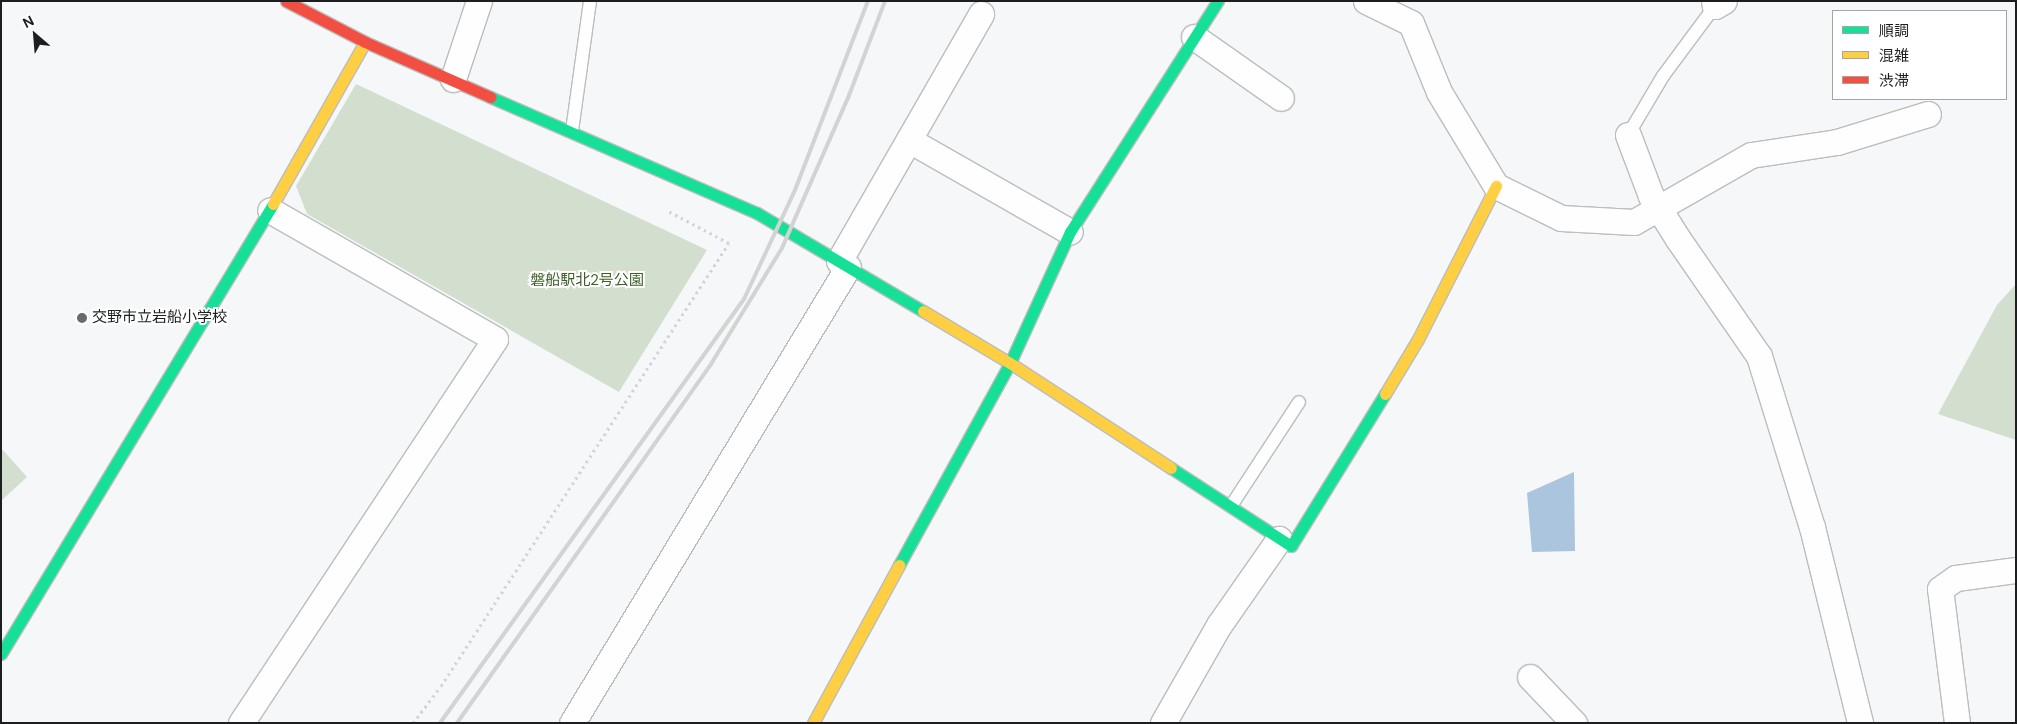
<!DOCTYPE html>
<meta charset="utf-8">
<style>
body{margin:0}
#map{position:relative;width:2017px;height:724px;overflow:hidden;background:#f5f7f9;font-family:"DM Sans","Noto Sans JP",sans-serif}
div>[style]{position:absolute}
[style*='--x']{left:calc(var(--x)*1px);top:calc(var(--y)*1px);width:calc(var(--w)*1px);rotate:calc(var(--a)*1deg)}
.green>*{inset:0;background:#d2dfcf}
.water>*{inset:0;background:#acc5df}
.path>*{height:3px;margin-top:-1.5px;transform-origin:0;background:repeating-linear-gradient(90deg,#d3d3d4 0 2.5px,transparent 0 6.5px)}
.roads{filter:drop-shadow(1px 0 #bbbdbe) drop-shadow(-1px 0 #bbbdbe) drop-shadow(0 1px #bbbdbe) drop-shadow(0 -1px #bbbdbe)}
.lane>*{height:12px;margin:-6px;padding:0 6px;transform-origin:6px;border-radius:6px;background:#fefefe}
.street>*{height:25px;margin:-12.5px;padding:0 12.5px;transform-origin:12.5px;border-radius:12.5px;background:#fefefe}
.fast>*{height:11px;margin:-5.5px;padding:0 5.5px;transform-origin:5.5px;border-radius:5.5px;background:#16e098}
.slow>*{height:11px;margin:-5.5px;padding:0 5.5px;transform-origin:5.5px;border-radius:5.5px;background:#ffcf43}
.jam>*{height:11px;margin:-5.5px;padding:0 5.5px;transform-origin:5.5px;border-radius:5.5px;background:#f24e42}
.rail>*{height:4px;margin:-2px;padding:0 2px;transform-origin:2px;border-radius:2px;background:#d3d3d4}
.dots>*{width:14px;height:14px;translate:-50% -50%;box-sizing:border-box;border:2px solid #fff;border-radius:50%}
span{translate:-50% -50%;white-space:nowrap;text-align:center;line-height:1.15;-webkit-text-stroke:4px #fff;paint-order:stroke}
.park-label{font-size:15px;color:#3c6027}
.poi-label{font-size:15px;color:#1c1e1f}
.left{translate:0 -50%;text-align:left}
.frame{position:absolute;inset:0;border:2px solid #1c1e1f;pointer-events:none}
.legend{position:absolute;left:1832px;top:10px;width:175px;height:90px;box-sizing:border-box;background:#fff;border:1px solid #a4a5a5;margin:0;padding:6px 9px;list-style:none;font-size:15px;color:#1c1e1f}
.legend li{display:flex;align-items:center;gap:10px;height:25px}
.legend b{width:25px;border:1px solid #a4a5a5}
.north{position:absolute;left:10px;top:10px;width:50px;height:50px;-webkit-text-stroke:4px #fff;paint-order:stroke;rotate:333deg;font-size:14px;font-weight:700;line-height:20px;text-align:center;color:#1c1e1f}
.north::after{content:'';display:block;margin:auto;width:18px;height:22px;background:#1c1e1f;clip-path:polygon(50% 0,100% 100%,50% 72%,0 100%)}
</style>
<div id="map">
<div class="green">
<div style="clip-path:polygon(356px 84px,707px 250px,619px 392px,307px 214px,296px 186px)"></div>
<div style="clip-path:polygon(2016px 284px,2016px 440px,1938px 414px,1997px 305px)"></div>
<div style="clip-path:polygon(1px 448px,27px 477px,1px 501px)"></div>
</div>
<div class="water">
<div style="clip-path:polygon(1574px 472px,1575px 551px,1532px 552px,1527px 493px)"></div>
</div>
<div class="path">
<div style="--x:413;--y:723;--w:46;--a:-52.9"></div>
<div style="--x:441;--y:686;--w:528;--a:-56.97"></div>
<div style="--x:729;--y:243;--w:69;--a:-152.3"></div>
</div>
<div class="roads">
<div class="lane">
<div style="--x:572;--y:131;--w:131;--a:-82.1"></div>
<div style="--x:1628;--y:135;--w:69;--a:-59.3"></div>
<div style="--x:1663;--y:76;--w:87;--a:-53.4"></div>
<div style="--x:1231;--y:506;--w:124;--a:-56.8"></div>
</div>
<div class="street">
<div style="--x:1366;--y:1;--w:50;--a:26.1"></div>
<div style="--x:1411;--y:23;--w:74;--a:67.9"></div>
<div style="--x:1439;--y:92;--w:110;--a:58.8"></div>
<div style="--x:1496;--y:186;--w:72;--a:26.2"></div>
<div style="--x:1561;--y:218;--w:73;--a:3.1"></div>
<div style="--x:1634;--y:222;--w:135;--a:-29.8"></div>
<div style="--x:1751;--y:155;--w:87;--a:-8.6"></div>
<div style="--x:1837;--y:142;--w:95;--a:-17.1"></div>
<div style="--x:1714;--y:1;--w:5;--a:79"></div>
<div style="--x:1715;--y:6;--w:10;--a:-29"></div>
<div style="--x:1194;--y:37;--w:106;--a:35"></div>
<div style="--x:453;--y:79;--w:82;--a:-71.6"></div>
<div style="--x:1628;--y:135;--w:65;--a:69.3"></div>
<div style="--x:1651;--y:196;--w:51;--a:57.9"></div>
<div style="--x:1678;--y:239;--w:142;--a:55.3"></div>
<div style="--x:1759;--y:356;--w:179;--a:72.8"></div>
<div style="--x:1812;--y:527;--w:202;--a:76.2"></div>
<div style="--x:909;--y:140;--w:185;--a:29.7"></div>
<div style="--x:839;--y:261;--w:285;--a:-60.1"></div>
<div style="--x:1530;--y:677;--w:64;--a:46.3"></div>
<div style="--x:241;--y:723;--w:460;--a:-56.5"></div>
<div style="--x:495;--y:339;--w:259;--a:-150.2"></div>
<div style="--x:572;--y:723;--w:533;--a:-58.82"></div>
<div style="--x:1163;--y:723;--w:113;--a:-60.3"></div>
<div style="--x:1219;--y:625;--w:105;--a:-55.1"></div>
<div style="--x:1957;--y:723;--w:135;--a:-97.2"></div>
<div style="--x:1940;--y:589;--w:19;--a:-35"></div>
<div style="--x:1956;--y:578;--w:61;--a:-7.6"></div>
</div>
<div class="fast">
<div style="--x:490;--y:97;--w:291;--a:23.5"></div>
<div style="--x:757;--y:213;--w:193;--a:30.6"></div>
<div style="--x:1171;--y:468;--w:143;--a:33"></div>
<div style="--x:1291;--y:546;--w:179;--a:-58.3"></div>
<div style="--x:899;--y:565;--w:230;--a:-61.2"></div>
<div style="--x:1010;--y:363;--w:144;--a:-65.4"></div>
<div style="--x:1070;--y:232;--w:274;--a:-57.4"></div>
<div style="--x:1;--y:654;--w:526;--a:-58.85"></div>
</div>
<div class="slow">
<div style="--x:273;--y:204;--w:186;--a:-60.4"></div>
<div style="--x:923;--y:311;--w:101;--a:30.9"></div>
<div style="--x:1010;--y:363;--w:192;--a:33.1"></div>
<div style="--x:1385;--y:394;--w:64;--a:-59"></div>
<div style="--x:1418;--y:339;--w:172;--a:-63"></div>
<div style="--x:813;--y:723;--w:180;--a:-61.4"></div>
</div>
<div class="jam">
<div style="--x:286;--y:1;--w:89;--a:27.4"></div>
<div style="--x:365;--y:42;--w:137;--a:23.7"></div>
</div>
</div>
<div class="rail">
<div style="--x:440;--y:723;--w:522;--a:-54.36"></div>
<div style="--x:744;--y:299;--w:120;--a:-64.9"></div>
<div style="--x:795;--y:190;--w:203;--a:-68.9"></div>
<div style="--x:457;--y:723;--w:440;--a:-54.7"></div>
<div style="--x:711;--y:364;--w:136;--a:-58.5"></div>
<div style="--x:782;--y:248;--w:164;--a:-66.3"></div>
<div style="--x:848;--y:98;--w:104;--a:-69.1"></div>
</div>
<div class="dots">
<div style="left:82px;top:318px;background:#686a6b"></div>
</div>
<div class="park-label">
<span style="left:587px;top:281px">磐船駅北2号公園</span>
</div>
<div class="poi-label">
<span class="left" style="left:92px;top:318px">交野市立岩船小学校</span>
</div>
<div class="frame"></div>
<ul class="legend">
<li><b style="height:6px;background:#16e098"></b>順調</li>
<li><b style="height:6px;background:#ffcf43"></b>混雑</li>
<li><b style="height:6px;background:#f24e42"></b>渋滞</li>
</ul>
<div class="north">N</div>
</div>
